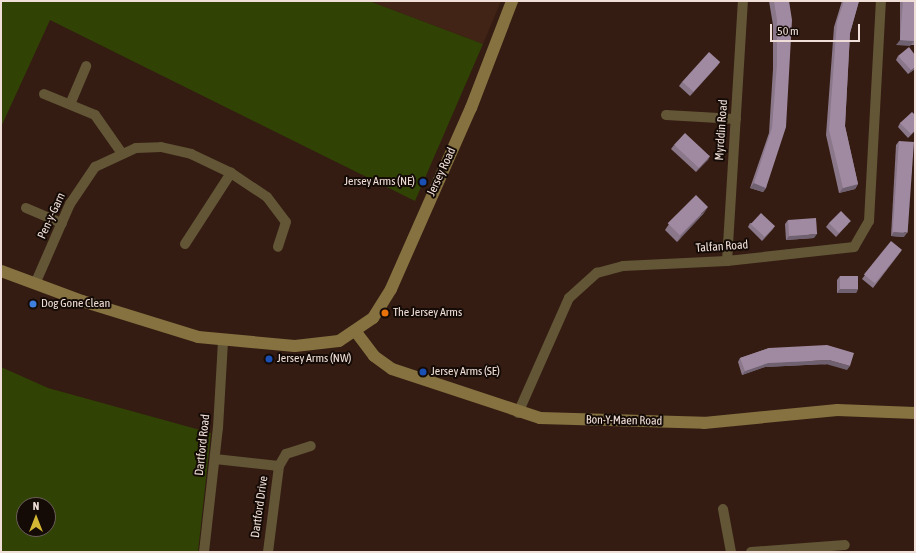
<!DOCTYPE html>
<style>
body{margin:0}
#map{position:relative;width:916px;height:553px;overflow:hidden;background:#341c12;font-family:"Asap Condensed",sans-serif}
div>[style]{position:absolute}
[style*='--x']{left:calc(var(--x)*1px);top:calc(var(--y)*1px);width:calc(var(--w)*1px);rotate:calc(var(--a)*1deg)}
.built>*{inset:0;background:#422417}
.green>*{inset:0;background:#304204}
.street>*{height:10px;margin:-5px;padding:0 5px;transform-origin:5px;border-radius:5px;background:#625637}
.secondary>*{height:12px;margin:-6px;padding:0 6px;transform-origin:6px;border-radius:6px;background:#857240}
.wall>*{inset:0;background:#8a778a;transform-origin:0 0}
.shaded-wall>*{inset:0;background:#706171}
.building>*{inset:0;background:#a08aa1;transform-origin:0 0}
.dots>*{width:11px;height:11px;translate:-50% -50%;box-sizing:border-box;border:2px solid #140a06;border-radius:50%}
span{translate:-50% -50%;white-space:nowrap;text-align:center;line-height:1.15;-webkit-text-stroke:4px #140a06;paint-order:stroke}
.street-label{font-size:12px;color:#f0dfd8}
.poi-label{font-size:12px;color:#f0dfd8}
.right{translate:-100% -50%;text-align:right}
.left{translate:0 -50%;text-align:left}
.frame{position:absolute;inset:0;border:2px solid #f0dfd8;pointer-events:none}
.north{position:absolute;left:16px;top:497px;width:40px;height:40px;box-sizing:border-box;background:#140a06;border:1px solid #6c5f5a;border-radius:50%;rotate:0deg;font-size:11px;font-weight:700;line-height:16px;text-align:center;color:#f0dfd8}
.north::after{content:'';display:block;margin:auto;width:14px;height:18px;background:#d4b635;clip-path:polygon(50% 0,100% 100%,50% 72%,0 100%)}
.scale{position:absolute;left:770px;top:24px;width:90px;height:18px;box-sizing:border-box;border:2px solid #f0dfd8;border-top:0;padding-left:5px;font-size:12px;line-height:14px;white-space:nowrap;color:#f0dfd8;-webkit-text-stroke:3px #140a06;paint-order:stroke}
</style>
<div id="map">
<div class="built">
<div style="clip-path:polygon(369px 1px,501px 1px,483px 44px)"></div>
</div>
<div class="green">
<div style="clip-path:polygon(1px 1px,369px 1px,483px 44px,415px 201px,50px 20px,1px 127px)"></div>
<div style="clip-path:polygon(evenodd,1px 367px,48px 388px,211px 433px,198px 552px,1px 552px,1px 367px,24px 505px,48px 505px,48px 529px,24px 529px,24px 505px)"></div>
</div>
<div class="street">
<div style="--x:44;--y:94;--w:55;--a:22.4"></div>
<div style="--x:95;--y:115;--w:45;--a:54.9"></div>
<div style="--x:71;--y:102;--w:39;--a:-67"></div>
<div style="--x:666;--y:115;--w:70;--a:3.3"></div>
<div style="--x:26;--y:208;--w:39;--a:23"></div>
<div style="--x:185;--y:244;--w:85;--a:-57.1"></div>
<div style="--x:727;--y:261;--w:260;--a:-86.5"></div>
<div style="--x:35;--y:284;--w:87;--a:-66.4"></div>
<div style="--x:70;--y:204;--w:45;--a:-56"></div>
<div style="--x:95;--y:167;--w:45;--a:-24.9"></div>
<div style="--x:136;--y:148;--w:25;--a:-2"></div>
<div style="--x:161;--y:147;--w:31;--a:13"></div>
<div style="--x:191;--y:154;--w:44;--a:25.4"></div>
<div style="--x:231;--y:173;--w:43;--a:33.7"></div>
<div style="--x:267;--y:197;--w:31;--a:53"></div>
<div style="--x:286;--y:222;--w:26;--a:108"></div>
<div style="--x:518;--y:413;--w:126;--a:-66.1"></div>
<div style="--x:569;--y:298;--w:38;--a:-42"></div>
<div style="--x:597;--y:273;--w:27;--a:-15"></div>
<div style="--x:623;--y:266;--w:104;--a:-2.8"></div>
<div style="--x:727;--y:261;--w:128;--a:-6.3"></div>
<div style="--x:854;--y:247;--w:30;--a:-60"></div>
<div style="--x:869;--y:221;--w:220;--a:-86.9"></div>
<div style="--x:215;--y:459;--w:64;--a:6.2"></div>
<div style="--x:723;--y:509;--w:44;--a:79.5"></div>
<div style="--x:204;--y:552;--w:125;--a:-83.6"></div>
<div style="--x:218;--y:428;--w:87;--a:-86.7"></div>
<div style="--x:268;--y:552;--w:87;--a:-82.7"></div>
<div style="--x:279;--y:466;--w:14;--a:-60"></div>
<div style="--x:286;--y:454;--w:26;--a:-18"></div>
<div style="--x:751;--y:552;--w:94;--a:-4.3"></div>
</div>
<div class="secondary">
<div style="--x:1;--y:271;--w:86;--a:20.3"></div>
<div style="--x:82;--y:301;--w:121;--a:17.2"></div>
<div style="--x:198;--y:337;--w:97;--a:5.3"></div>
<div style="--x:295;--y:346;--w:44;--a:-6.5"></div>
<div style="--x:339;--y:341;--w:41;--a:-34.1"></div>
<div style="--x:373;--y:318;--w:34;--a:-58"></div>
<div style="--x:391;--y:289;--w:198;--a:-66.2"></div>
<div style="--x:471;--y:108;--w:115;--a:-69"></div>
<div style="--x:356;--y:332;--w:30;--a:53"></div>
<div style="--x:374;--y:356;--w:22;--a:36"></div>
<div style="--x:392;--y:369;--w:156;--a:18.3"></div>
<div style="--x:540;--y:418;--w:164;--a:1.7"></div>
<div style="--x:704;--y:423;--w:134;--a:-5.6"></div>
<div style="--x:837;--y:410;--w:78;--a:2.2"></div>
</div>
<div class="wall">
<div style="clip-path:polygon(769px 1px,789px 1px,766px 188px,763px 192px,750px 188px,769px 133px,773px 69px,773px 25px)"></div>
<div style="clip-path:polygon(842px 1px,859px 1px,850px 33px,845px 126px,858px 184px,855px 189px,839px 193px,826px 135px,834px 27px)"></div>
<div style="left:900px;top:1px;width:15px;height:44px"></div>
<div style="clip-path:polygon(898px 56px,915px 69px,908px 74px,896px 60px)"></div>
<div style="clip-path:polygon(720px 62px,717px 66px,690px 96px,679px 86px,682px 82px)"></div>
<div style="clip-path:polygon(915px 115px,915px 131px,908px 138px,898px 127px,900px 123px)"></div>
<div style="clip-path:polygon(899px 141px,904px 237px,891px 236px,896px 145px)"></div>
<div style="clip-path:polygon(674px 145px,710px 156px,696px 172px,671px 149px)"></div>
<div style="clip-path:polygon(704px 213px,677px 242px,665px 230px,669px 224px)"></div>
<div style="clip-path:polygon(788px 220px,814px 238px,786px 240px,785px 224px)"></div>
<div style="clip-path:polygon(750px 223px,775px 226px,772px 230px,762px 241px,748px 227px)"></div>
<div style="clip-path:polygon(829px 223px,848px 224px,836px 237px,826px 227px)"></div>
<div style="clip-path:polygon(902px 250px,873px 288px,862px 279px,865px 275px)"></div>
<div style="clip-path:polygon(840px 276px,858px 289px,856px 293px,837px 293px,837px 280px)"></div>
<div style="clip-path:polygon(769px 348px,847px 370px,826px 364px,765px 367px,742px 375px,738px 362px,740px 358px)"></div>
</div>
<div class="shaded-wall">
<div style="clip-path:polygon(900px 40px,914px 41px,910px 46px,896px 45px)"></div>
<div style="clip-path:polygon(720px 62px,717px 66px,690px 96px,693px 92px)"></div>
<div style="clip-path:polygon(915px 67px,915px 69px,908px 74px,911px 70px)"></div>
<div style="clip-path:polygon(710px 156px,708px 160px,696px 172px,699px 168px)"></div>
<div style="clip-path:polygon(754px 183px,766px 188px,763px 192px,750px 188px)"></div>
<div style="clip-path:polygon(858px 184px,855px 189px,839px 193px,843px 188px)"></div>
<div style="clip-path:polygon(708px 207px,704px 213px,677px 242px,681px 236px)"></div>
<div style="clip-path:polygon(775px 226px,772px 230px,762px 241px,765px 237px)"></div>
<div style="clip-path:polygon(894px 232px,907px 233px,904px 237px,891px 236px)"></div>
<div style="clip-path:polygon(817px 234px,814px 238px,786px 240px,789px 236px)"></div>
<div style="clip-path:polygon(840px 289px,858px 289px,856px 293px,837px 293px)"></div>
<div style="clip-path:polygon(829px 360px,850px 366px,847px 370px,826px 364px,765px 367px,742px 375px,745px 371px,768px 363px)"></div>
</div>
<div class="building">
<div style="clip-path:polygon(774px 1px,789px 1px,792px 20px,786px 127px,766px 188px,754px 183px,772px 128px,777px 64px,777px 20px)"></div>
<div style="clip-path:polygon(844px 1px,859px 1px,850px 33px,845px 126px,858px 184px,843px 188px,829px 130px,837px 22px)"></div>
<div style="clip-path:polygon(903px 1px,915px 1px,915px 26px,914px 41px,900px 40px)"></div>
<div style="clip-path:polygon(909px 47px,915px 55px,915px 67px,911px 70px,898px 56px)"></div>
<div style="left:709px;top:52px;width:15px;height:40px;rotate:42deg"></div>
<div style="clip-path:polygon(912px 112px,915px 115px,915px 130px,911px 134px,900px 123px)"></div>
<div style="left:685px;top:133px;width:34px;height:16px;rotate:43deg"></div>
<div style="left:899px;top:141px;width:15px;height:91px;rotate:4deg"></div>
<div style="left:696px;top:195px;width:17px;height:40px;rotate:45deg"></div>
<div style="left:841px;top:211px;width:14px;height:17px;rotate:45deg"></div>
<div style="left:761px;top:213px;width:19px;height:15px;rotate:43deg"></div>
<div style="left:816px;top:218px;width:16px;height:28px;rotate:86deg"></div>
<div style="left:891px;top:241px;width:14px;height:43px;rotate:39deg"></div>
<div style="left:840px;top:276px;width:18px;height:13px"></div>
<div style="clip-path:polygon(827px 345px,854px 353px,850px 366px,829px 360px,768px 363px,745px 371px,740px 358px,769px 348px)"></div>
</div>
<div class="dots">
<div style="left:423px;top:182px;background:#1a4fb4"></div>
<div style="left:33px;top:304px;background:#3f7fe0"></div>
<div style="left:385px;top:313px;background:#e8710a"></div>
<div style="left:269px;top:359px;background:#1a4fb4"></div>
<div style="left:423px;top:372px;background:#1a4fb4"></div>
</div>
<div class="street-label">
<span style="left:722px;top:130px;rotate:-86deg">Myrddin Road</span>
<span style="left:442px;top:172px;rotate:-65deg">Jersey Road</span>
<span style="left:52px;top:216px;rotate:-65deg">Pen-y-Garn</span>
<span style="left:722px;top:247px;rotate:-4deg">Talfan Road</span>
<span style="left:624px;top:421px;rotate:1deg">Bon-Y-Maen Road</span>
<span style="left:203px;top:445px;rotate:-84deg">Dartford Road</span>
<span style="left:260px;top:507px;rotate:-82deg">Dartford Drive</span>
</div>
<div class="poi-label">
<span class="right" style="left:415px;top:182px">Jersey Arms (NE)</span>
<span class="left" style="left:41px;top:304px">Dog Gone Clean</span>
<span class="left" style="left:393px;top:313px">The Jersey Arms</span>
<span class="left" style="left:277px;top:359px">Jersey Arms (NW)</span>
<span class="left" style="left:431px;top:372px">Jersey Arms (SE)</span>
</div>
<div class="frame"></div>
<div class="north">N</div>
<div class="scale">50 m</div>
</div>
